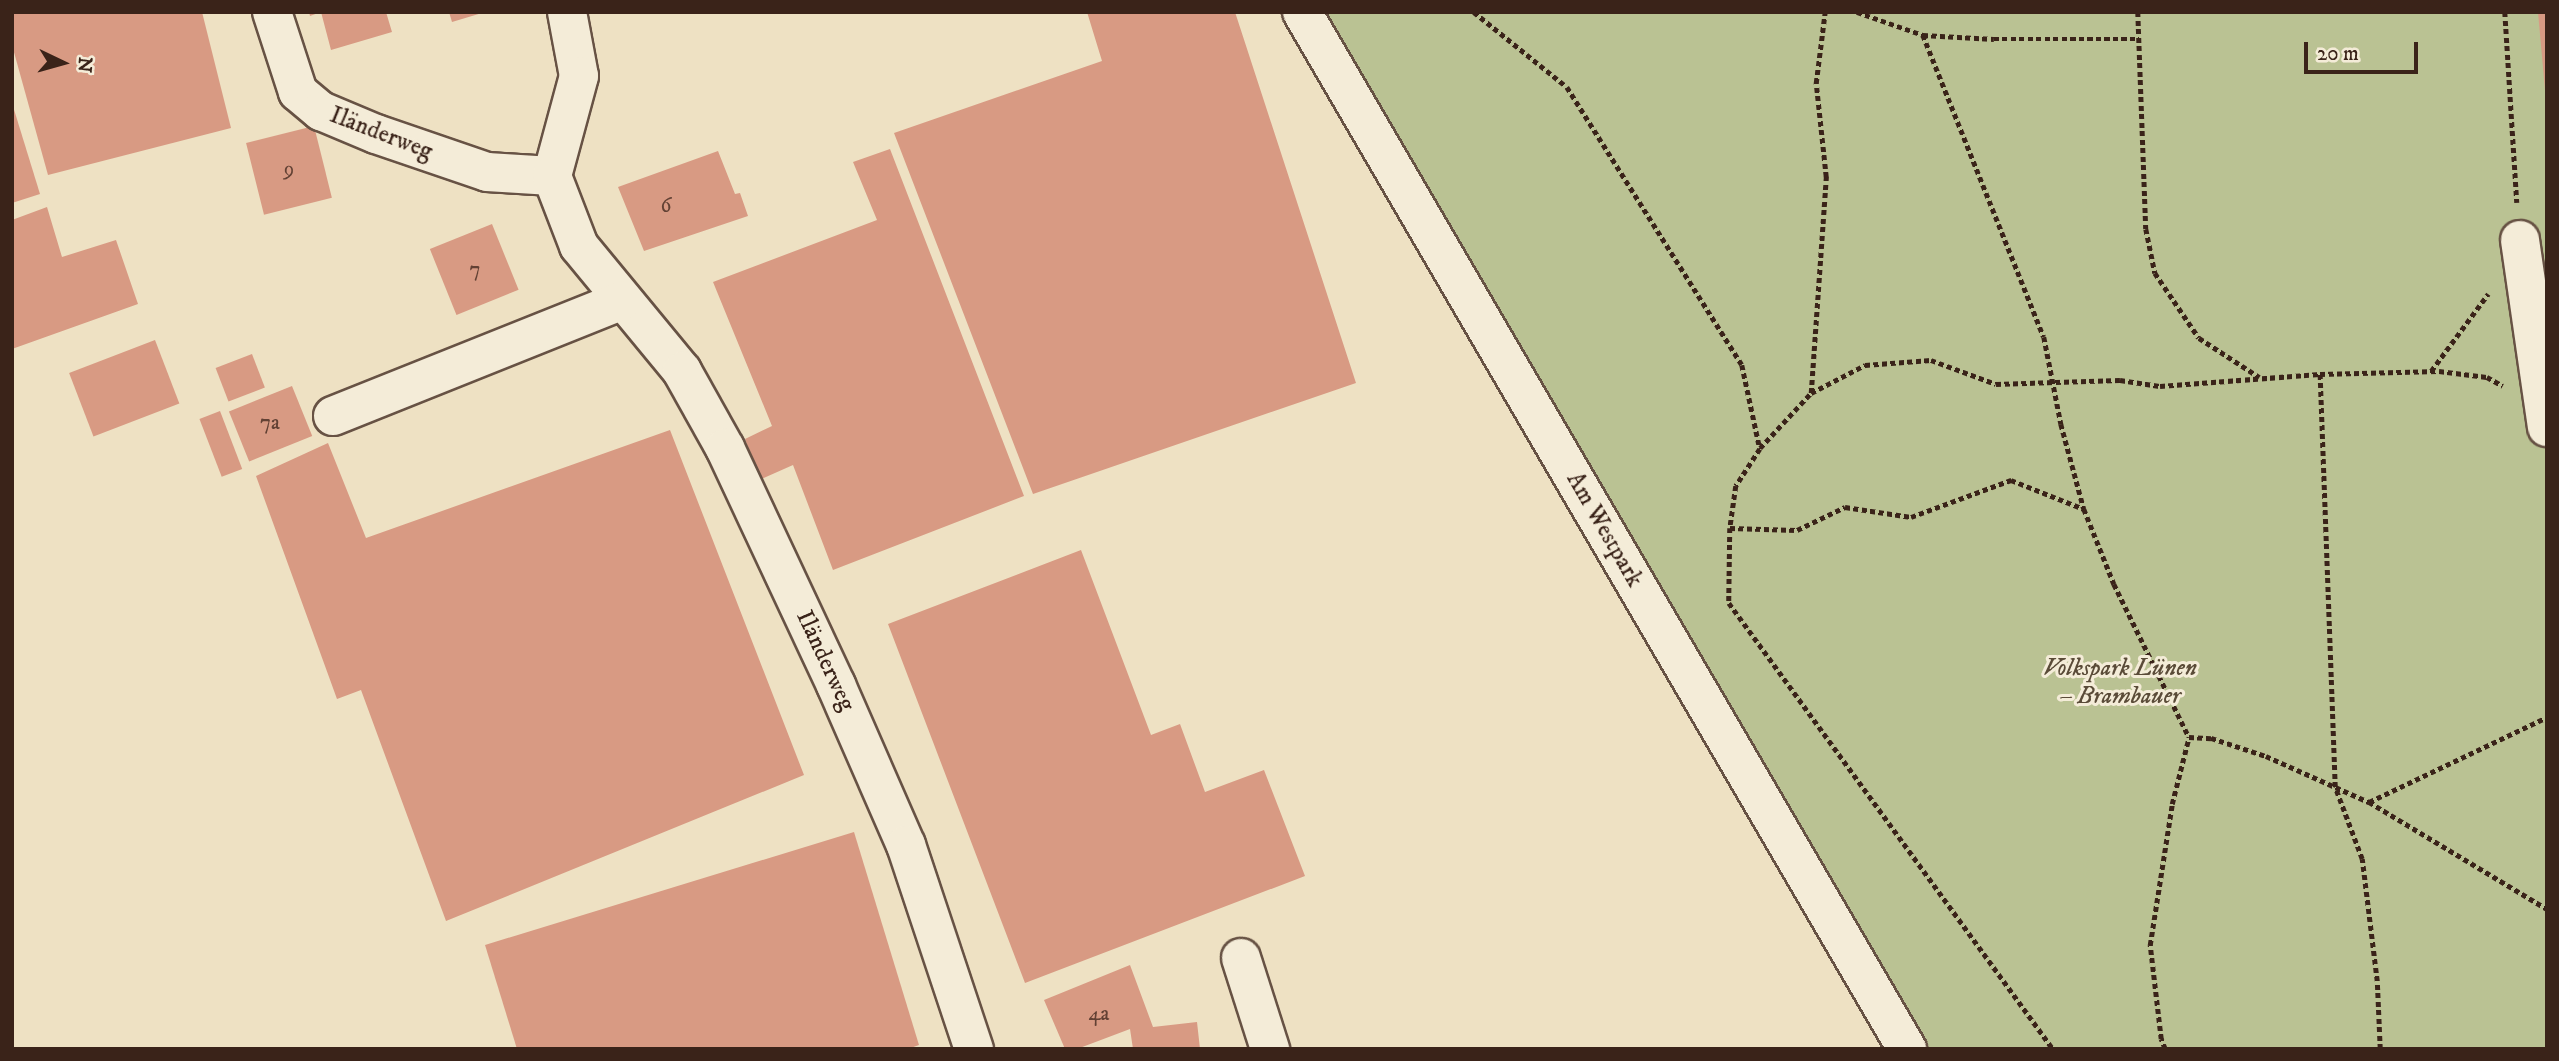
<!DOCTYPE html>
<meta charset="utf-8">
<style>
body{margin:0}
#map{position:relative;width:2559px;height:1061px;overflow:hidden;background:#eee1c3;font-family:"IM FELL DW Pica",serif}
div>[style]{position:absolute}
[style*='--x']{left:calc(var(--x)*1px);top:calc(var(--y)*1px);width:calc(var(--w)*1px);rotate:calc(var(--a)*1deg)}
.green>*{inset:0;background:#bac293}
.building>*{inset:0;background:#d89a83;transform-origin:0 0}
.path>*{height:4.5px;margin-top:-2.25px;transform-origin:0;background:repeating-linear-gradient(90deg,#3a2319 0 5px,transparent 0 8.5px)}
.roads{filter:drop-shadow(2px 0 #675244) drop-shadow(-2px 0 #675244) drop-shadow(0 2px #675244) drop-shadow(0 -2px #675244)}
.minor>*{height:38px;margin:-19px;padding:0 19px;transform-origin:19px;border-radius:19px;background:#f4ecd8}
span{translate:-50% -50%;white-space:nowrap;text-align:center;line-height:1.15;-webkit-text-stroke:6px #f4ecd8;paint-order:stroke}
.number-label{font-size:21px;color:#624134}
.number-label span{-webkit-text-stroke-width:0}
.street-label{font-size:24px;color:#3a2319}
.park-label{font-size:24px;color:#5a4b38;font-style:italic}
.frame{position:absolute;inset:0;border:14px solid #3a2319;pointer-events:none}
.north{position:absolute;left:28px;top:28px;width:70px;height:70px;-webkit-text-stroke:5px #f4ecd8;paint-order:stroke;rotate:95deg;font-size:19px;font-weight:700;line-height:28px;text-align:center;color:#3a2319}
.north::after{content:'';display:block;margin:auto;width:24px;height:32px;background:#3a2319;clip-path:polygon(50% 0,100% 100%,50% 72%,0 100%)}
.scale{position:absolute;left:2304px;top:42px;width:114px;height:32px;box-sizing:border-box;border:4px solid #3a2319;border-top:0;padding-left:9px;font-size:21px;line-height:24px;white-space:nowrap;color:#3a2319;-webkit-text-stroke:5px #f4ecd8;paint-order:stroke}
</style>
<div id="map">
<div class="green">
<div style="clip-path:polygon(1301px 12px,2547px 12px,2547px 1049px,1904px 1049px)"></div>
</div>
<div class="building">
<div style="clip-path:polygon(12px 12px,202px 12px,231px 128px,48px 175px,12px 45px)"></div>
<div style="clip-path:polygon(309px 12px,386px 12px,392px 32px,331px 50px,321px 12px,310px 16px)"></div>
<div style="clip-path:polygon(449px 12px,482px 12px,482px 13px,452px 22px)"></div>
<div style="clip-path:polygon(1087px 12px,1235px 12px,1356px 383px,1033px 494px,894px 133px,1102px 61px)"></div>
<div style="clip-path:polygon(2538px 12px,2547px 12px,2547px 90px,2545px 90px)"></div>
<div style="clip-path:polygon(12px 103px,40px 194px,12px 203px)"></div>
<div style="left:314px;top:126px;width:74px;height:70px;rotate:76deg"></div>
<div style="clip-path:polygon(890px 149px,1024px 496px,833px 570px,793px 465px,759px 480px,745px 439px,772px 426px,713px 282px,877px 220px,853px 162px)"></div>
<div style="clip-path:polygon(718px 151px,735px 194px,740px 193px,748px 216px,644px 251px,618px 187px)"></div>
<div style="clip-path:polygon(47px 207px,62px 257px,116px 240px,138px 304px,12px 349px,12px 220px)"></div>
<div style="left:492px;top:224px;width:71px;height:67px;rotate:68deg"></div>
<div style="left:155px;top:340px;width:68px;height:92px;rotate:69deg"></div>
<div style="left:252px;top:354px;width:36px;height:39px;rotate:69deg"></div>
<div style="left:292px;top:386px;width:54px;height:68px;rotate:68deg"></div>
<div style="left:220px;top:411px;width:62px;height:22px;rotate:69deg"></div>
<div style="clip-path:polygon(670px 430px,804px 775px,446px 921px,361px 690px,337px 699px,256px 476px,328px 443px,366px 538px)"></div>
<div style="clip-path:polygon(1081px 550px,1151px 735px,1180px 724px,1205px 792px,1264px 770px,1305px 876px,1025px 983px,888px 624px)"></div>
<div style="clip-path:polygon(854px 832px,919px 1045px,908px 1049px,517px 1049px,485px 945px)"></div>
<div style="clip-path:polygon(1130px 965px,1153px 1027px,1197px 1022px,1200px 1049px,1133px 1049px,1130px 1029px,1077px 1049px,1065px 1049px,1044px 1000px)"></div>
</div>
<div class="path">
<div style="--x:1474;--y:12;--w:119;--a:38.9"></div>
<div style="--x:1567;--y:87;--w:328;--a:57.8"></div>
<div style="--x:1742;--y:365;--w:86;--a:77.9"></div>
<div style="--x:1760;--y:449;--w:44;--a:123"></div>
<div style="--x:1736;--y:486;--w:42;--a:98.1"></div>
<div style="--x:1730;--y:528;--w:75;--a:90.8"></div>
<div style="--x:1729;--y:603;--w:551;--a:54"></div>
<div style="--x:1857;--y:12;--w:70;--a:19.2"></div>
<div style="--x:1923;--y:35;--w:325;--a:68.2"></div>
<div style="--x:2044;--y:337;--w:89;--a:78.9"></div>
<div style="--x:2061;--y:424;--w:88;--a:74.9"></div>
<div style="--x:2084;--y:509;--w:81;--a:68.2"></div>
<div style="--x:2114;--y:584;--w:170;--a:63.9"></div>
<div style="--x:2189;--y:737;--w:22;--a:3"></div>
<div style="--x:2211;--y:738;--w:58;--a:18.1"></div>
<div style="--x:2266;--y:756;--w:113;--a:24.1"></div>
<div style="--x:2369;--y:802;--w:208;--a:31"></div>
<div style="--x:2138;--y:12;--w:217;--a:87.9"></div>
<div style="--x:2146;--y:229;--w:45;--a:78.4"></div>
<div style="--x:2155;--y:273;--w:78;--a:55.9"></div>
<div style="--x:2199;--y:338;--w:72;--a:33"></div>
<div style="--x:2505;--y:12;--w:191;--a:86.4"></div>
<div style="--x:1923;--y:35;--w:71;--a:3.2"></div>
<div style="--x:1994;--y:39;--w:145;--a:0"></div>
<div style="--x:2431;--y:371;--w:96;--a:-53.5"></div>
<div style="--x:1811;--y:393;--w:61;--a:-27.4"></div>
<div style="--x:1865;--y:365;--w:66;--a:-4.3"></div>
<div style="--x:1931;--y:360;--w:69;--a:20.3"></div>
<div style="--x:1996;--y:384;--w:124;--a:-1.8"></div>
<div style="--x:2120;--y:380;--w:40;--a:8.5"></div>
<div style="--x:2160;--y:386;--w:160;--a:-4.3"></div>
<div style="--x:1760;--y:448;--w:75;--a:-47.2"></div>
<div style="--x:1811;--y:393;--w:217;--a:-86"></div>
<div style="--x:1826;--y:177;--w:95;--a:-96.1"></div>
<div style="--x:1816;--y:83;--w:72;--a:-82.8"></div>
<div style="--x:1730;--y:528;--w:67;--a:1.7"></div>
<div style="--x:1797;--y:530;--w:53;--a:-25.6"></div>
<div style="--x:1845;--y:507;--w:67;--a:8.6"></div>
<div style="--x:1911;--y:517;--w:107;--a:-20.3"></div>
<div style="--x:2011;--y:480;--w:79;--a:21.7"></div>
<div style="--x:2369;--y:802;--w:197;--a:-25.5"></div>
<div style="--x:2165;--y:1049;--w:11;--a:-112"></div>
<div style="--x:2161;--y:1039;--w:95;--a:-96.7"></div>
<div style="--x:2150;--y:945;--w:143;--a:-81.1"></div>
<div style="--x:2172;--y:804;--w:69;--a:-75.8"></div>
<div style="--x:2380;--y:1049;--w:68;--a:-92.5"></div>
<div style="--x:2377;--y:981;--w:123;--a:-97"></div>
<div style="--x:2362;--y:859;--w:77;--a:-110.6"></div>
<div style="--x:2335;--y:787;--w:413;--a:-92.1"></div>
<div style="--x:2320;--y:374;--w:119;--a:-1.4"></div>
<div style="--x:2439;--y:371;--w:48;--a:7.1"></div>
<div style="--x:2487;--y:377;--w:18;--a:29"></div>
</div>
<div class="roads">
<div class="minor">
<div style="--x:272;--y:12;--w:84;--a:72"></div>
<div style="--x:298;--y:92;--w:30;--a:40"></div>
<div style="--x:321;--y:111;--w:60;--a:22.7"></div>
<div style="--x:376;--y:134;--w:117;--a:18.9"></div>
<div style="--x:487;--y:172;--w:65;--a:3.5"></div>
<div style="--x:567;--y:12;--w:65;--a:79.4"></div>
<div style="--x:579;--y:76;--w:104;--a:105.1"></div>
<div style="--x:552;--y:176;--w:75;--a:68.9"></div>
<div style="--x:579;--y:246;--w:162;--a:50.5"></div>
<div style="--x:682;--y:371;--w:88;--a:60.8"></div>
<div style="--x:725;--y:448;--w:262;--a:64.9"></div>
<div style="--x:836;--y:685;--w:175;--a:66.4"></div>
<div style="--x:906;--y:845;--w:215;--a:71.6"></div>
<div style="--x:1302;--y:12;--w:1201;--a:59.74"></div>
<div style="--x:2520;--y:240;--w:189;--a:81.8"></div>
<div style="--x:333;--y:416;--w:312;--a:-21.8"></div>
<div style="--x:1241;--y:958;--w:96;--a:72.3"></div>
</div>
</div>
<div class="number-label">
<span style="left:289px;top:170px">9</span>
<span style="left:666px;top:206px">6</span>
<span style="left:475px;top:270px">7</span>
<span style="left:270px;top:423px">7a</span>
<span style="left:1099px;top:1014px">4a</span>
</div>
<div class="street-label">
<span style="left:381px;top:134px;rotate:21deg">Iländerweg</span>
<span style="left:1604px;top:530px;rotate:60deg">Am Westpark</span>
<span style="left:825px;top:661px;rotate:65deg">Iländerweg</span>
</div>
<div class="park-label">
<span style="left:2120px;top:683px">Volkspark Lünen<br>– Brambauer</span>
</div>
<div class="frame"></div>
<div class="north">N</div>
<div class="scale">20 m</div>
</div>
